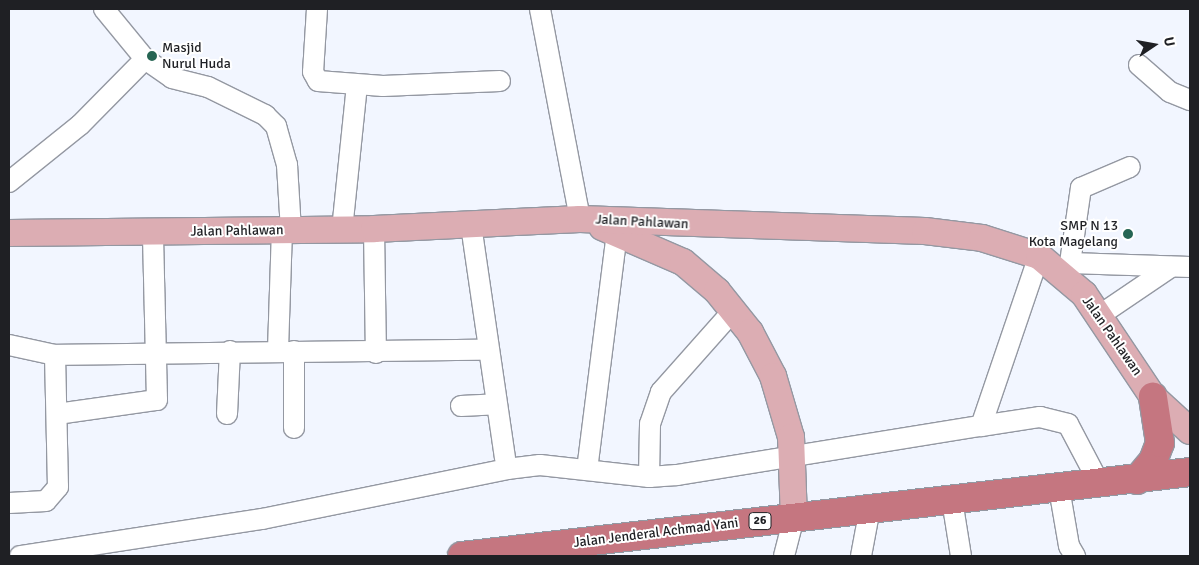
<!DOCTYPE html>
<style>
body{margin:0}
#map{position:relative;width:1199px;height:565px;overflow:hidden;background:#f2f6ff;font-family:Signika,sans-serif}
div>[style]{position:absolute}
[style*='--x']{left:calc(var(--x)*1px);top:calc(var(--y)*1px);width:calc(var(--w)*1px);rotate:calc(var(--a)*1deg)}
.roads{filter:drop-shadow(1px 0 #9498a2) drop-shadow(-1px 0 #9498a2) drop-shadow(0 1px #9498a2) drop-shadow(0 -1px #9498a2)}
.minor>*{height:20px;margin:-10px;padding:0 10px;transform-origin:10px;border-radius:10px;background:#fff}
.major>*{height:26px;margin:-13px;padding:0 13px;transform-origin:13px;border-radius:13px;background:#dcadb3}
.highway>*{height:28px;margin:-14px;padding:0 14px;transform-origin:14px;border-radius:14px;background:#c57680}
.dots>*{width:14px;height:14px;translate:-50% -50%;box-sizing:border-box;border:2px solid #fff;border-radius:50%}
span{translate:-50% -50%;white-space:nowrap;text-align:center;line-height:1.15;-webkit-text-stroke:4px #fff;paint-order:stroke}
.shield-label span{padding:1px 4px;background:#fff;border:1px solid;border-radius:4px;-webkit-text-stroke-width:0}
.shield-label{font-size:12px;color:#1f2024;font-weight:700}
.poi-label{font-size:14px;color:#1f2024}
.left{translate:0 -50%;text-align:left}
.right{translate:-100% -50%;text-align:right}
.street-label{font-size:14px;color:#1f2024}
.frame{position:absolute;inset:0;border:10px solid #1f2024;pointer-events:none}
.north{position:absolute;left:1129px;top:20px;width:50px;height:50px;-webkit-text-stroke:4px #fff;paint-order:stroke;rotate:78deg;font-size:14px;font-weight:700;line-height:20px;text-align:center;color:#1f2024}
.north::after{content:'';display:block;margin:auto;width:18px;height:22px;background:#1f2024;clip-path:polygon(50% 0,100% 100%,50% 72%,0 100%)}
</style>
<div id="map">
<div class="roads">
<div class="minor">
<div style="--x:104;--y:9;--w:65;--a:50.6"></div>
<div style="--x:145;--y:59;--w:33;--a:35"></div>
<div style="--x:172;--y:78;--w:37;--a:14"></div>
<div style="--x:208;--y:87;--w:64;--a:26.2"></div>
<div style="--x:265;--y:115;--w:16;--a:45"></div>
<div style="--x:276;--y:126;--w:41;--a:74.2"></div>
<div style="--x:287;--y:165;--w:65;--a:86.5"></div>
<div style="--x:317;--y:9;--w:63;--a:93.6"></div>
<div style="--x:313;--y:72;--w:10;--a:61"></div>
<div style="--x:318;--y:81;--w:65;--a:4.4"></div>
<div style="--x:383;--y:86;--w:117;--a:-2.4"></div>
<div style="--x:540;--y:9;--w:214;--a:79.2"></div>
<div style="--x:1139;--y:65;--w:41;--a:41.1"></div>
<div style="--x:1170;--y:92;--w:22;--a:22"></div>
<div style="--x:9;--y:182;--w:91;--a:-38.8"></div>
<div style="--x:80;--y:125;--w:93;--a:-45.4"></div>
<div style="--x:471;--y:225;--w:236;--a:81.7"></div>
<div style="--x:374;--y:229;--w:124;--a:89.1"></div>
<div style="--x:342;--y:230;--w:146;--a:-84.1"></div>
<div style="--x:1070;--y:263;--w:76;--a:-81.7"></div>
<div style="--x:1081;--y:188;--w:53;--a:-23.2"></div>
<div style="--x:1058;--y:272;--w:15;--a:-37"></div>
<div style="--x:1070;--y:263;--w:120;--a:1.9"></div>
<div style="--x:1100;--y:315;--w:86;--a:-34.1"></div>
<div style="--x:9;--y:345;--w:47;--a:12.3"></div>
<div style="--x:55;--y:355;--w:132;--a:88.7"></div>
<div style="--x:58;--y:487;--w:18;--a:131"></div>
<div style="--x:46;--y:501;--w:37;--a:177"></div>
<div style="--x:278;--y:350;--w:120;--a:-88.1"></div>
<div style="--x:294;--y:351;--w:77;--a:90"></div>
<div style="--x:55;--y:355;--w:432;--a:-0.7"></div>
<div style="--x:461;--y:406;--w:35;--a:-3"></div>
<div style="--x:57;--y:414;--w:101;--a:-8"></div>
<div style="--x:157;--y:400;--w:168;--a:-91.4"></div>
<div style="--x:227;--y:414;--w:63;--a:-87.3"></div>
<div style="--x:981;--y:426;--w:60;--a:-8.7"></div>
<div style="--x:1040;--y:417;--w:29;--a:14"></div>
<div style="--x:1068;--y:424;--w:64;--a:62.2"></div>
<div style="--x:587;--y:470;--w:239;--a:-82.8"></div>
<div style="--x:649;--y:477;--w:53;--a:-88.9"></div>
<div style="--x:650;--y:424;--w:34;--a:-71"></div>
<div style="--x:661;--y:392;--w:108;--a:-48.4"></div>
<div style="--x:1059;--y:488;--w:59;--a:80.2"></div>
<div style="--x:1069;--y:546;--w:12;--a:59"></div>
<div style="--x:952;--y:500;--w:57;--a:80.9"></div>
<div style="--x:20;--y:556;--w:245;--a:-8.7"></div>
<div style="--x:262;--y:519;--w:250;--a:-11.5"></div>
<div style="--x:507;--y:469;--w:33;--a:-7"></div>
<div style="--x:540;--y:465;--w:110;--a:6.3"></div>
<div style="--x:649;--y:477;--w:28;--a:-4"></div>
<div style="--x:677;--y:475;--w:308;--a:-9.2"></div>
<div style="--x:981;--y:426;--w:180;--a:-71.2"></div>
<div style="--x:784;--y:556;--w:40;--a:-75.6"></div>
<div style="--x:861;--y:556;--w:49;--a:-79.4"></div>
</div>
<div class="major">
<div style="--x:602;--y:227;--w:88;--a:23.4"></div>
<div style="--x:683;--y:262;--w:45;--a:40.5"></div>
<div style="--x:717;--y:291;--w:53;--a:51.2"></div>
<div style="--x:750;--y:332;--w:50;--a:62.4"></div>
<div style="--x:773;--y:376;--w:64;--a:73.6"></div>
<div style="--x:791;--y:437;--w:80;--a:87.9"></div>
<div style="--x:9;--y:233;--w:365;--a:-0.6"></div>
<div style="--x:374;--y:229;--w:206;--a:-2.8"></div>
<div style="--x:580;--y:219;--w:345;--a:2"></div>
<div style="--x:925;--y:231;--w:57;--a:7"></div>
<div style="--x:982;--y:238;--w:60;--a:17.5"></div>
<div style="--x:1039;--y:256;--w:59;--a:40.2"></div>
<div style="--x:1084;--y:294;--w:124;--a:56.2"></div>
<div style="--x:1153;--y:397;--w:50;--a:42.6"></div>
</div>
<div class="highway">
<div style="--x:1137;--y:480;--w:25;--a:-50"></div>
<div style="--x:1153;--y:461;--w:19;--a:-69"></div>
<div style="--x:1160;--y:443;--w:47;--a:-98.7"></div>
<div style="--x:462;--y:556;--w:733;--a:-6.58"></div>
</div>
</div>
<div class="dots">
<div style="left:152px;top:56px;background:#266553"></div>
<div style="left:1128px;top:234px;background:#266553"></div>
</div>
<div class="shield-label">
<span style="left:760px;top:521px">26</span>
</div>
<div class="poi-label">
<span class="left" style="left:162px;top:56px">Masjid<br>Nurul Huda</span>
<span class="right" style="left:1118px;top:234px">SMP N 13<br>Kota Magelang</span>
</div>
<div class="street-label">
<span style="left:642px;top:222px;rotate:3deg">Jalan Pahlawan</span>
<span style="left:237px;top:231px;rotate:-1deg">Jalan Pahlawan</span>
<span style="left:1112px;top:336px;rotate:55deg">Jalan Pahlawan</span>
<span style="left:656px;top:533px;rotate:-7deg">Jalan Jenderal Achmad Yani</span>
</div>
<div class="frame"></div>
<div class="north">U</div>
</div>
